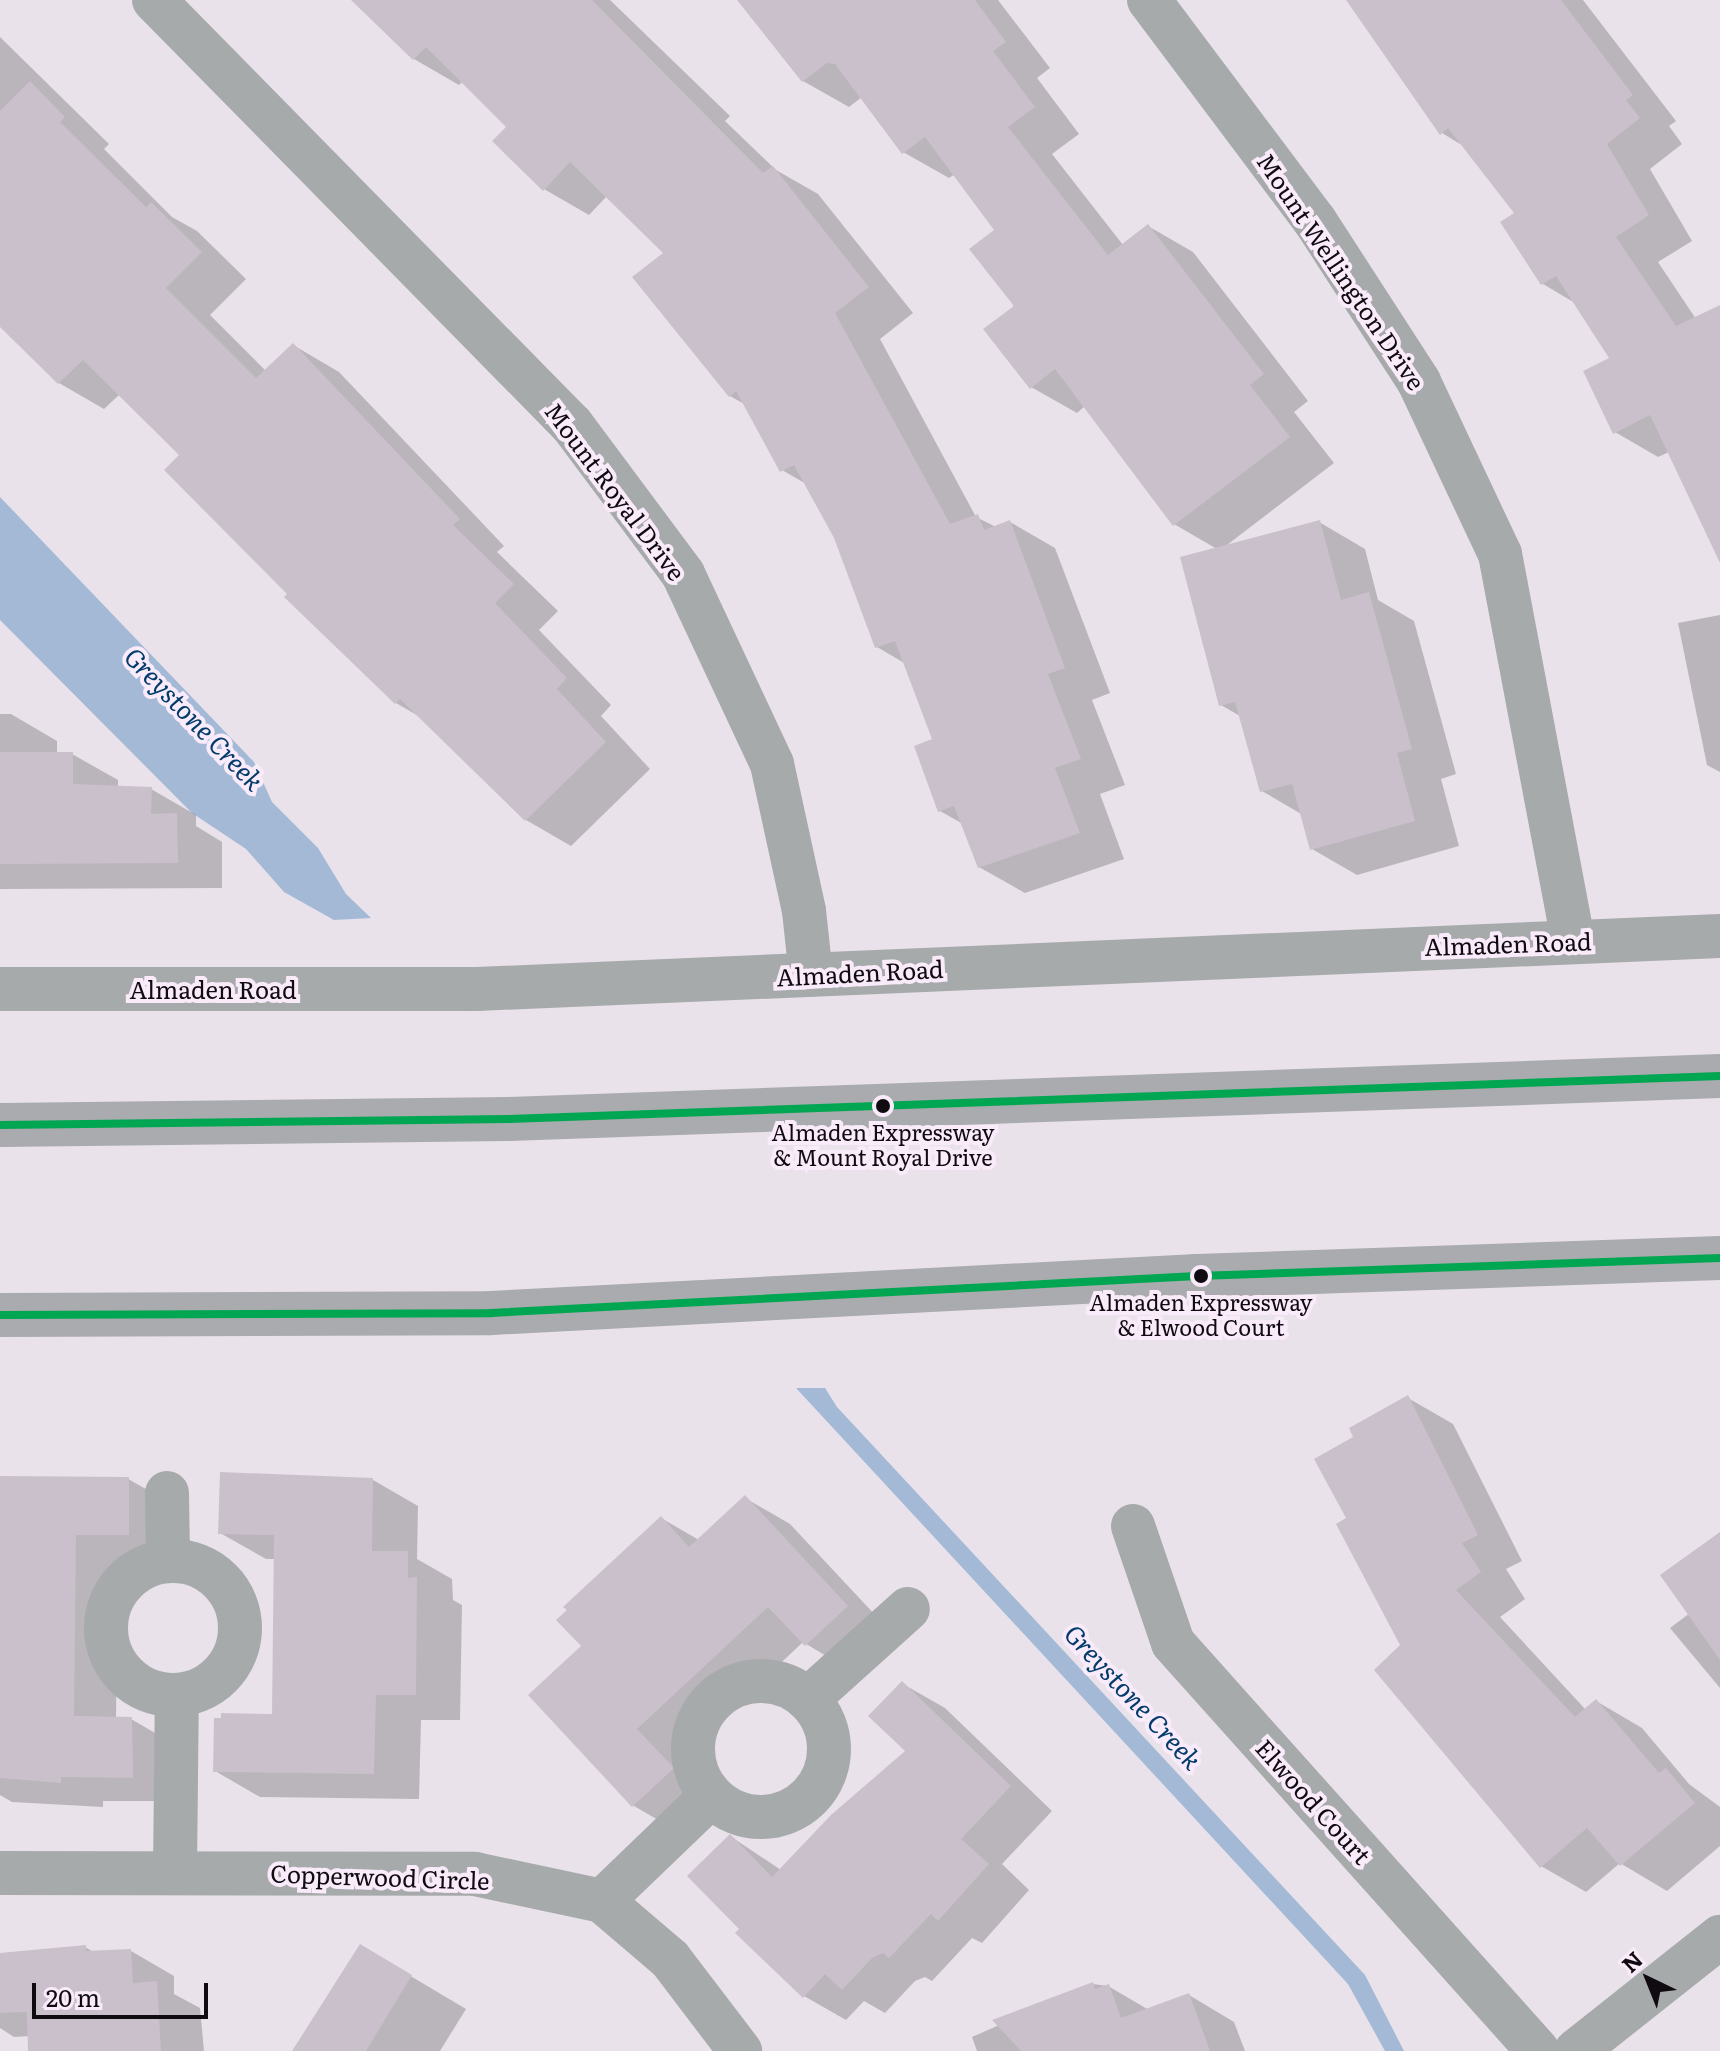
<!DOCTYPE html>
<style>
body{margin:0}
#map{position:relative;width:1720px;height:2051px;overflow:hidden;background:#e9e2ea;font-family:Literata,serif}
div>[style]{position:absolute}
[style*='--x']{left:calc(var(--x)*1px);top:calc(var(--y)*1px);width:calc(var(--w)*1px);rotate:calc(var(--a)*1deg)}
.water>*{inset:0;background:#a4b9d6}
.shadow>*{inset:0;background:#0003}
.building>*{inset:0;background:#cac0cb}
.minor>*{height:44px;margin:-22px;padding:0 22px;transform-origin:22px;border-radius:22px;background:#a7aaab}
.minor>.ring{margin:-22px;padding:0;box-sizing:content-box;background:none;border:44px solid #a7aaab;border-radius:50%}
.major>*{height:44px;margin:-22px;padding:0 22px;transform-origin:22px;border-radius:22px;background:#a9abae}
.bus-1>*{height:8px;margin:-4px;padding:0 4px;transform-origin:4px;border-radius:4px;background:#00a651}
.dots>*{width:22px;height:22px;translate:-50% -50%;box-sizing:border-box;border:4px solid #f9ebfa;border-radius:50%}
span{translate:-50% -50%;white-space:nowrap;text-align:center;line-height:1.15;-webkit-text-stroke:8px #f9ebfa;paint-order:stroke}
.bus-label{font-size:22px;color:#0f0b10}
.street-label{font-size:24px;color:#0f0b10}
.water-label{font-size:26px;color:#033c6a;font-style:italic}
.north{position:absolute;left:1608px;top:1939px;width:80px;height:80px;-webkit-text-stroke:6px #f9ebfa;paint-order:stroke;rotate:317deg;font-size:22px;font-weight:700;line-height:32px;text-align:center;color:#0f0b10}
.north::after{content:'';display:block;margin:auto;width:28px;height:36px;background:#0f0b10;clip-path:polygon(50% 0,100% 100%,50% 72%,0 100%)}
.scale{position:absolute;left:32px;top:1983px;width:176px;height:36px;box-sizing:border-box;border:4px solid #0f0b10;border-top:0;padding-left:10px;font-size:24px;line-height:28px;white-space:nowrap;color:#0f0b10;-webkit-text-stroke:6px #f9ebfa;paint-order:stroke}
</style>
<div id="map">
<div class="water">
<div style="clip-path:polygon(0 497px,254px 762px,272px 802px,318px 848px,346px 894px,371px 918px,334px 920px,284px 892px,246px 849px,192px 813px,0 620px)"></div>
<div style="clip-path:polygon(796px 1388px,825px 1388px,837px 1407px,1365px 1975px,1404px 2051px,1385px 2051px,1348px 1984px)"></div>
</div>
<div class="shadow">
<div style="clip-path:polygon(355px 0,610px 0,730px 116px,725px 121px,776px 170px,818px 194px,913px 313px,880px 339px,976px 517px,996px 527px,1010px 522px,1055px 548px,1110px 693px,1092px 700px,1125px 785px,1100px 794px,1124px 859px,1025px 893px,979px 867px,963px 824px,940px 811px,935px 740px,906px 664px,877px 647px,836px 537px,808px 485px,782px 470px,746px 405px,730px 396px,666px 253px,607px 196px,589px 215px,544px 189px,509px 127px,463px 81px,459px 85px,414px 59px)"></div>
<div style="clip-path:polygon(764px 0,998px 0,1050px 68px,1037px 78px,1079px 134px,1052px 154px,1123px 245px,1148px 226px,1193px 252px,1308px 401px,1294px 412px,1334px 463px,1223px 548px,1319px 522px,1365px 549px,1378px 600px,1414px 621px,1456px 774px,1441px 779px,1459px 846px,1357px 875px,1312px 849px,1303px 815px,1262px 791px,1240px 716px,1221px 705px,1217px 549px,1174px 524px,1085px 406px,1077px 413px,1031px 387px,997px 230px,955px 174px,949px 178px,903px 152px,862px 97px,849px 107px,803px 81px)"></div>
<div style="clip-path:polygon(1349px 0,1583px 0,1676px 121px,1669px 126px,1682px 144px,1650px 169px,1692px 241px,1658px 262px,1696px 319px,1720px 307px,1720px 541px,1669px 452px,1658px 457px,1615px 432px,1612px 359px,1575px 303px,1543px 284px,1517px 213px,1465px 147px,1442px 133px)"></div>
<div style="clip-path:polygon(0 37px,109px 144px,104px 149px,172px 217px,197px 231px,246px 279px,210px 315px,266px 371px,293px 345px,339px 372px,504px 546px,497px 552px,558px 611px,539px 630px,611px 705px,601px 716px,650px 769px,571px 846px,526px 820px,422px 718px,396px 703px,290px 594px,182px 455px,120px 394px,104px 409px,59px 383px,0 294px)"></div>
<div style="clip-path:polygon(1720px 615px,1720px 772px,1707px 765px,1678px 623px)"></div>
<div style="clip-path:polygon(0 714px,11px 714px,57px 741px,57px 754px,72px 754px,118px 780px,118px 788px,151px 789px,196px 815px,196px 826px,222px 842px,222px 888px,0 889px)"></div>
<div style="clip-path:polygon(1408px 1398px,1453px 1424px,1522px 1561px,1506px 1569px,1525px 1599px,1500px 1617px,1586px 1710px,1596px 1701px,1642px 1728px,1689px 1784px,1720px 1807px,1720px 1846px,1667px 1891px,1620px 1863px,1586px 1892px,1541px 1866px,1403px 1645px,1349px 1519px,1356px 1438px)"></div>
<div style="clip-path:polygon(128px 1479px,171px 1503px,171px 1558px,118px 1558px,116px 1719px,131px 1719px,174px 1744px,175px 1801px,103px 1801px,103px 1807px,12px 1802px,0 1795px,0 1480px)"></div>
<div style="clip-path:polygon(373px 1480px,418px 1506px,417px 1559px,452px 1579px,453px 1600px,462px 1605px,460px 1720px,421px 1720px,419px 1799px,260px 1797px,215px 1771px,274px 1716px,276px 1559px,266px 1559px,220px 1533px)"></div>
<div style="clip-path:polygon(745px 1498px,790px 1524px,892px 1633px,851px 1671px,803px 1642px,682px 1756px,718px 1795px,679px 1832px,634px 1806px,531px 1696px,584px 1646px,661px 1518px,699px 1540px)"></div>
<div style="clip-path:polygon(1720px 1535px,1720px 1688px,1670px 1628px,1690px 1613px)"></div>
<div style="clip-path:polygon(903px 1684px,945px 1708px,1052px 1811px,1002px 1864px,1029px 1890px,982px 1943px,972px 1938px,932px 1981px,925px 1977px,915px 1981px,885px 2013px,864px 2001px,846px 2020px,804px 1996px,742px 1929px,730px 1836px,781px 1870px,908px 1751px)"></div>
<div style="clip-path:polygon(360px 1946px,466px 2009px,440px 2051px,295px 2051px)"></div>
<div style="clip-path:polygon(85px 1947px,95px 1953px,131px 1951px,174px 1976px,174px 1994px,200px 2008px,204px 2051px,30px 2051px,30px 2036px,14px 2037px,0 2028px,0 1954px)"></div>
<div style="clip-path:polygon(1093px 1984px,1108px 1986px,1149px 2010px,1189px 1995px,1234px 2022px,1245px 2051px,977px 2051px,972px 2037px)"></div>
</div>
<div class="building">
<div style="clip-path:polygon(351px 0,592px 0,763px 173px,773px 166px,869px 287px,835px 313px,950px 524px,978px 514px,984px 530px,1010px 520px,1065px 668px,1048px 674px,1081px 759px,1055px 768px,1080px 833px,978px 868px,954px 806px,938px 812px,914px 746px,932px 739px,895px 641px,875px 648px,834px 538px,794px 465px,780px 472px,736px 391px,729px 397px,632px 277px,663px 253px,570px 162px,543px 191px,492px 141px,506px 127px,426px 47px,413px 60px)"></div>
<div style="clip-path:polygon(737px 0,975px 0,1006px 42px,993px 51px,1035px 107px,1008px 127px,1108px 255px,1148px 224px,1264px 374px,1250px 385px,1290px 437px,1173px 526px,1055px 369px,1030px 389px,983px 329px,1014px 306px,969px 249px,994px 230px,925px 137px,902px 154px,835px 64px,827px 63px,802px 82px)"></div>
<div style="clip-path:polygon(1346px 0,1561px 0,1633px 95px,1626px 100px,1640px 118px,1607px 144px,1649px 215px,1616px 237px,1676px 326px,1720px 305px,1720px 563px,1650px 415px,1613px 434px,1583px 371px,1609px 358px,1556px 276px,1541px 285px,1500px 222px,1514px 213px,1448px 128px,1440px 135px)"></div>
<div style="clip-path:polygon(30px 81px,65px 117px,60px 122px,146px 207px,151px 202px,202px 252px,166px 288px,256px 378px,293px 343px,460px 519px,453px 525px,514px 584px,495px 603px,567px 678px,557px 689px,606px 742px,525px 821px,400px 699px,395px 704px,284px 597px,287px 594px,164px 470px,179px 455px,83px 360px,58px 384px,0 327px,0 111px)"></div>
<div style="clip-path:polygon(1320px 520px,1341px 600px,1369px 592px,1412px 749px,1397px 753px,1415px 821px,1310px 850px,1292px 784px,1260px 792px,1235px 702px,1219px 706px,1180px 557px)"></div>
<div style="clip-path:polygon(0 752px,73px 752px,73px 784px,152px 787px,151px 814px,177px 813px,178px 863px,0 864px)"></div>
<div style="clip-path:polygon(1408px 1395px,1478px 1535px,1462px 1543px,1481px 1572px,1456px 1590px,1575px 1717px,1596px 1699px,1659px 1773px,1666px 1768px,1695px 1803px,1620px 1866px,1587px 1828px,1540px 1868px,1374px 1670px,1400px 1645px,1336px 1524px,1346px 1518px,1314px 1459px,1353px 1437px,1349px 1428px)"></div>
<div style="clip-path:polygon(220px 1472px,373px 1478px,372px 1551px,408px 1551px,408px 1578px,417px 1577px,416px 1695px,376px 1695px,374px 1774px,213px 1772px,214px 1718px,221px 1718px,221px 1713px,272px 1714px,274px 1535px,218px 1534px)"></div>
<div style="clip-path:polygon(0 1476px,129px 1477px,129px 1535px,76px 1535px,74px 1716px,132px 1717px,133px 1778px,61px 1777px,61px 1783px,0 1778px)"></div>
<div style="clip-path:polygon(745px 1495px,848px 1606px,805px 1646px,768px 1607px,637px 1729px,674px 1768px,632px 1807px,528px 1695px,581px 1646px,556px 1620px,567px 1610px,563px 1607px,661px 1516px,689px 1547px)"></div>
<div style="clip-path:polygon(1720px 1532px,1720px 1660px,1660px 1575px)"></div>
<div style="clip-path:polygon(902px 1681px,1011px 1786px,961px 1839px,989px 1864px,938px 1921px,931px 1914px,889px 1958px,883px 1953px,872px 1958px,842px 1990px,825px 1974px,803px 1998px,735px 1933px,739px 1929px,687px 1876px,730px 1834px,772px 1877px,831px 1815px,905px 1751px,868px 1716px)"></div>
<div style="clip-path:polygon(360px 1944px,412px 1975px,366px 2051px,292px 2051px)"></div>
<div style="clip-path:polygon(86px 1945px,86px 1951px,131px 1949px,133px 1983px,157px 1981px,161px 2051px,28px 2051px,27px 2012px,0 2013px,0 1953px)"></div>
<div style="clip-path:polygon(1093px 1982px,1095px 1989px,1109px 1984px,1121px 2018px,1189px 1993px,1210px 2051px,1021px 2051px,992px 2020px)"></div>
</div>
<div class="minor">
<div style="--x:154;--y:0;--w:596;--a:45.48"></div>
<div style="--x:572;--y:425;--w:186;--a:53.3"></div>
<div style="--x:683;--y:574;--w:210;--a:64.9"></div>
<div style="--x:772;--y:764;--w:150;--a:77.7"></div>
<div style="--x:804;--y:911;--w:64;--a:83.8"></div>
<div style="--x:1149;--y:0;--w:276;--a:53.1"></div>
<div style="--x:1315;--y:221;--w:192;--a:57.1"></div>
<div style="--x:1419;--y:382;--w:190;--a:64.8"></div>
<div style="--x:1500;--y:554;--w:392;--a:79.3"></div>
<div style="--x:0;--y:989;--w:477;--a:0"></div>
<div style="--x:477;--y:989;--w:1244;--a:-2.44"></div>
<div style="--x:167;--y:1493;--w:67;--a:89.1"></div>
<div style="--x:1133;--y:1526;--w:124;--a:71.1"></div>
<div style="--x:1173;--y:1643;--w:547;--a:48.18"></div>
<div class="ring" style="left:106px;top:1561px;width:90px;height:90px"></div>
<div class="ring" style="left:693px;top:1681px;width:92px;height:92px"></div>
<div style="--x:809;--y:1698;--w:133;--a:-42"></div>
<div style="--x:0;--y:1873;--w:475;--a:0.1"></div>
<div style="--x:475;--y:1874;--w:130;--a:12"></div>
<div style="--x:602;--y:1901;--w:89;--a:40.5"></div>
<div style="--x:670;--y:1959;--w:116;--a:52.7"></div>
<div style="--x:175;--y:1873;--w:177;--a:-89.4"></div>
<div style="--x:602;--y:1901;--w:151;--a:-43.9"></div>
<div style="--x:1576;--y:2051;--w:184;--a:-38.4"></div>
</div>
<div class="major">
<div style="--x:0;--y:1125;--w:509;--a:-0.68"></div>
<div style="--x:509;--y:1119;--w:1212;--a:-2.03"></div>
<div style="--x:0;--y:1315;--w:491;--a:-0.2"></div>
<div style="--x:491;--y:1313;--w:707;--a:-3"></div>
<div style="--x:1197;--y:1276;--w:523;--a:-1.97"></div>
</div>
<div class="bus-1">
<div style="--x:0;--y:1125;--w:509;--a:-0.68"></div>
<div style="--x:509;--y:1119;--w:1212;--a:-2.03"></div>
<div style="--x:0;--y:1315;--w:491;--a:-0.2"></div>
<div style="--x:491;--y:1313;--w:707;--a:-3"></div>
<div style="--x:1197;--y:1276;--w:523;--a:-1.97"></div>
</div>
<div class="dots">
<div style="left:883px;top:1106px;background:#0f0b10"></div>
<div style="left:1201px;top:1276px;background:#0f0b10"></div>
</div>
<div class="bus-label">
<span style="left:883px;top:1144px">Almaden Expressway<br>&amp; Mount Royal Drive</span>
<span style="left:1201px;top:1314px">Almaden Expressway<br>&amp; Elwood Court</span>
</div>
<div class="street-label">
<span style="left:1342px;top:271px;rotate:56deg">Mount Wellington Drive</span>
<span style="left:616px;top:491px;rotate:53deg">Mount Royal Drive</span>
<span style="left:1508px;top:943px;rotate:-2deg">Almaden Road</span>
<span style="left:860px;top:972px;rotate:-3deg">Almaden Road</span>
<span style="left:213px;top:989px">Almaden Road</span>
<span style="left:1314px;top:1801px;rotate:48deg">Elwood Court</span>
<span style="left:380px;top:1876px;rotate:2deg">Copperwood Circle</span>
</div>
<div class="water-label">
<span style="left:195px;top:718px;rotate:46deg">Greystone Creek</span>
<span style="left:1134px;top:1696px;rotate:47deg">Greystone Creek</span>
</div>
<div class="north">N</div>
<div class="scale">20 m</div>
</div>
